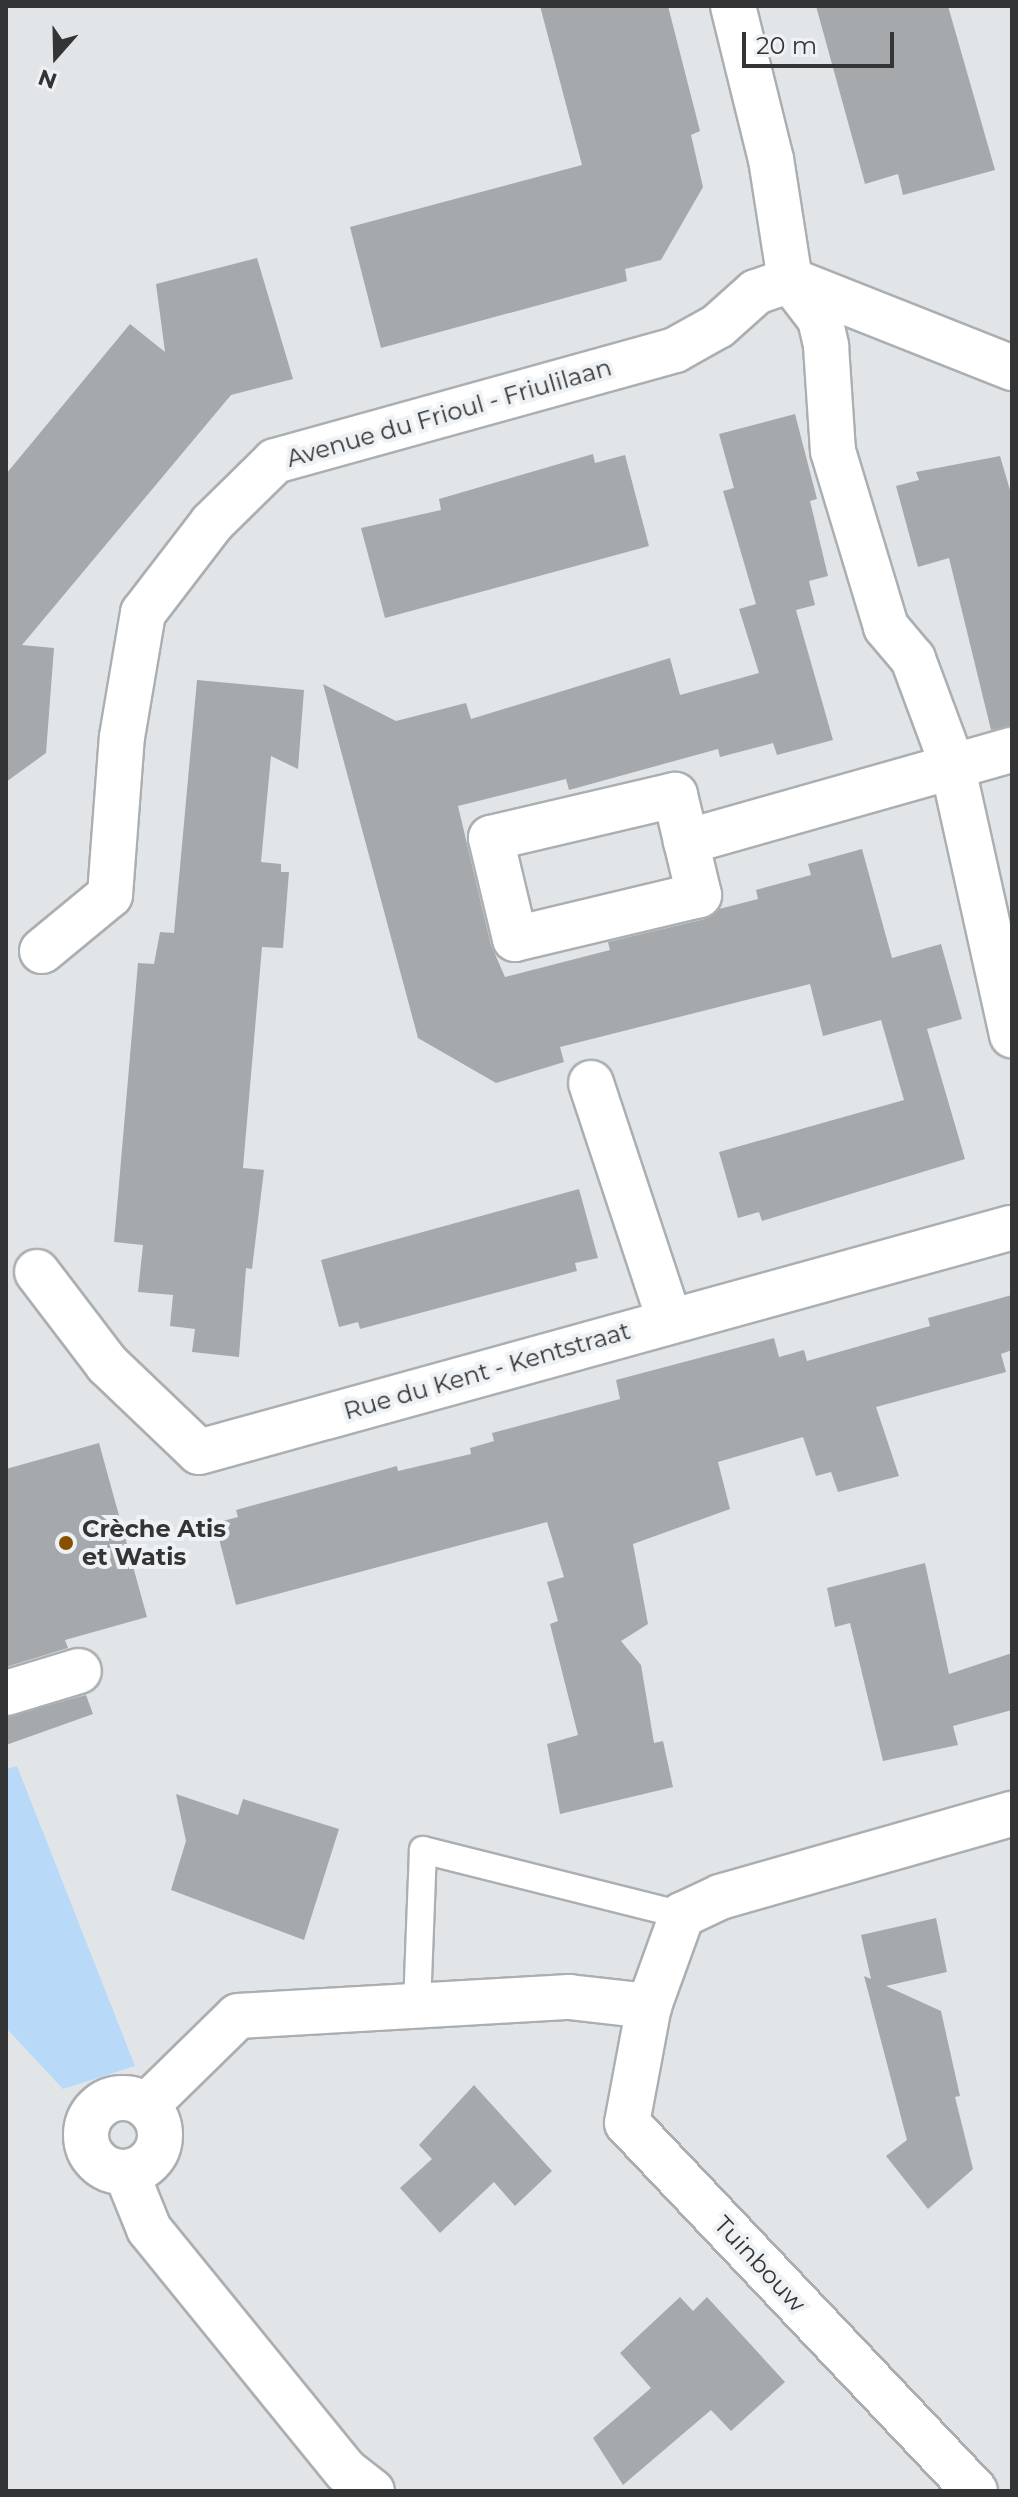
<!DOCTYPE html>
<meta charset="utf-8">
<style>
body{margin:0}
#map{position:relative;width:1018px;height:2497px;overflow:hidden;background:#e2e5e8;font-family:Montserrat,sans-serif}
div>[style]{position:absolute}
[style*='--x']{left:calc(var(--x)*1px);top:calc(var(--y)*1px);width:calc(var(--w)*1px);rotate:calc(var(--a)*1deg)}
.green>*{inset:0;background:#b8d9f7}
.building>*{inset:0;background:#a6a9ab}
.roads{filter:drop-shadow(2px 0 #acafb1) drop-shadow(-2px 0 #acafb1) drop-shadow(0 2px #acafb1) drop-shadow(0 -2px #acafb1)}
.lane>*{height:26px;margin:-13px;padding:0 13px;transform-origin:13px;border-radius:13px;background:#fff}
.street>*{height:44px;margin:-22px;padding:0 22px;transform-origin:22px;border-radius:22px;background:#fff}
.street>.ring{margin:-22px;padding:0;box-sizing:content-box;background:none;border:44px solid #fff;border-radius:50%}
.dots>*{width:22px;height:22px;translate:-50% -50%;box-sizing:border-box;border:4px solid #eff2f5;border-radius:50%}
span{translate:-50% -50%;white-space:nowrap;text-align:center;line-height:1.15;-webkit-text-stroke:8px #eff2f5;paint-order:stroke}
.street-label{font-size:24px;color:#333436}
.poi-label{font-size:24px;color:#333436;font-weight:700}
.left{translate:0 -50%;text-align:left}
.frame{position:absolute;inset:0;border:8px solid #333436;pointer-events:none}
.north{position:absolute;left:16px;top:16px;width:80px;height:80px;-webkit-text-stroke:6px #eff2f5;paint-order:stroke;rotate:200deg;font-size:22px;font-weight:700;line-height:32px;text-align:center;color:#333436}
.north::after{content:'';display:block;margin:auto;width:28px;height:36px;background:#333436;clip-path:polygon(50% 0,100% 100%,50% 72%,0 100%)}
.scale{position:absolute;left:742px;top:32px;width:152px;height:36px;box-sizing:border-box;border:4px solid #333436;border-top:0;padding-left:10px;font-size:24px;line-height:28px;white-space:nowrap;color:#333436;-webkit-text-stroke:6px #eff2f5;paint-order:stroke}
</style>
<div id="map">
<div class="green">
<div style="clip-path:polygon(17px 1766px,135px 2066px,63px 2089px,6px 2028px,6px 1769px)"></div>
</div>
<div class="building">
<div style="clip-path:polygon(540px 6px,668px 6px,700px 131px,691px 135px,703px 187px,661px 260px,625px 269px,627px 281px,381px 348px,350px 227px,582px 165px)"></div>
<div style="clip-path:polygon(816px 6px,948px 6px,995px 170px,903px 195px,898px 174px,865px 184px)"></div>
<div style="clip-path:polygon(257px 258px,293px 379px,231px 395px,22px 645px,54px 648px,46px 753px,6px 782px,6px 474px,130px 324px,165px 352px,156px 284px)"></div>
<div style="clip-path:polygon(795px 414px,817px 499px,810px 501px,828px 576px,809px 581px,815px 605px,796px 610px,833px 740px,777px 755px,773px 743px,720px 757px,718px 749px,569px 790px,566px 779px,458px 806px,491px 945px,505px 977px,610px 950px,608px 942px,705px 919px,719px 909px,758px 899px,756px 890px,811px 875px,808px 864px,862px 849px,892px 958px,941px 944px,962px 1019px,927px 1029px,965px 1159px,762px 1221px,759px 1212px,738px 1218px,719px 1152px,904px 1100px,881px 1020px,823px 1036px,810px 984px,560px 1047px,564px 1062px,496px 1083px,418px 1038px,323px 684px,396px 721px,466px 703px,471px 719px,670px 658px,680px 695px,759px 673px,739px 609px,756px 604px,723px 491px,734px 488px,719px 434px)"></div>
<div style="clip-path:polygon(593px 454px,595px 463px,625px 455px,649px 546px,385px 618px,361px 528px,441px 510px,439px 499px)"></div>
<div style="clip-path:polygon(1000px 456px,1012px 497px,1012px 726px,991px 730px,949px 558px,918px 567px,896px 486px,919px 480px,916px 472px)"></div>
<div style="clip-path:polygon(197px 680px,304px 690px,298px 769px,271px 756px,261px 862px,281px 864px,281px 872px,289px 872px,283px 948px,262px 947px,243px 1168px,264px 1170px,252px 1269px,246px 1268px,239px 1357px,192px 1352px,195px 1329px,170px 1326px,173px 1295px,138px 1292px,143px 1245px,114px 1242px,138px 963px,154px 964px,160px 932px,174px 933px)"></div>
<div style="clip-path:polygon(579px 1189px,598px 1258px,575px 1263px,577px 1271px,360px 1329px,358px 1322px,339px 1327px,321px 1260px)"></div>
<div style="clip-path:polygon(1012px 1295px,1012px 1350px,1001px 1354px,1006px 1372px,876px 1407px,899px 1476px,838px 1492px,831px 1472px,816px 1476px,803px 1437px,718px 1462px,730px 1509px,633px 1544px,648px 1624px,621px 1641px,641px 1665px,654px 1743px,663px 1741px,673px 1787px,560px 1814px,547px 1744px,578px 1735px,550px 1624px,558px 1621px,547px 1582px,564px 1577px,547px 1522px,236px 1605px,215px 1523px,238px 1517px,236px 1510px,397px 1466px,398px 1471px,471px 1454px,470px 1448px,494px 1441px,492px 1433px,620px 1399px,616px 1380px,774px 1338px,779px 1357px,804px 1350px,807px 1361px,930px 1326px,928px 1318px)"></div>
<div style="clip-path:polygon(99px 1443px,147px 1617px,65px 1640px,68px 1648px,6px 1667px,6px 1469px)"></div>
<div style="clip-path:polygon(925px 1563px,949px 1674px,1012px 1653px,1012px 1710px,953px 1726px,958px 1745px,883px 1761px,850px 1623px,835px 1627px,827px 1588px)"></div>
<div style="clip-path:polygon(86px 1695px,93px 1714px,6px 1745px,6px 1717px)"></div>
<div style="clip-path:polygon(176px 1794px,238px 1815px,243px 1799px,339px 1829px,304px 1940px,171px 1890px,186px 1841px)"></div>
<div style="clip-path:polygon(936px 1918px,947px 1972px,886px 1986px,941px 2011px,960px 2096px,955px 2097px,973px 2169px,928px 2209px,886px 2156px,907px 2140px,864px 1976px,871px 1979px,861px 1935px)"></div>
<div style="clip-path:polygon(474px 2085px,552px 2171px,515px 2206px,494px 2182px,440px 2233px,400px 2188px,432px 2159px,419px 2145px)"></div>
<div style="clip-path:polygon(680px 2297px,693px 2311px,707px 2297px,785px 2382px,731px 2431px,711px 2410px,623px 2485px,593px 2438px,651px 2388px,620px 2353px)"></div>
</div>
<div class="roads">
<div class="lane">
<div style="--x:417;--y:2006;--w:156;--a:-87.8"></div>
<div style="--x:423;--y:1850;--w:267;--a:14.1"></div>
</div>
<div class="street">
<div style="--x:733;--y:6;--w:158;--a:76.1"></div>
<div style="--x:771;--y:159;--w:122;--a:81.1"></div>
<div style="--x:790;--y:280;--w:49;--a:52.4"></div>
<div style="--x:820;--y:319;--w:28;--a:77"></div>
<div style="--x:826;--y:346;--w:105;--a:86.2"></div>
<div style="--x:833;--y:451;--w:184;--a:73.2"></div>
<div style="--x:886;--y:627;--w:42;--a:49.8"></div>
<div style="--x:913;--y:659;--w:112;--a:69.6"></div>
<div style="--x:952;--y:764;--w:278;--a:77.5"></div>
<div style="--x:675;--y:795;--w:103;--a:76.5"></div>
<div style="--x:699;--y:895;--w:189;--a:166.6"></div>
<div style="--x:515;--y:939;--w:104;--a:-103.4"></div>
<div style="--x:491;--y:838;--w:189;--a:-13.2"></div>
<div style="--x:686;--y:842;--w:339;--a:-15.8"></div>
<div style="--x:42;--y:951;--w:88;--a:-39.5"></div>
<div style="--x:110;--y:895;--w:158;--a:-85.7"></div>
<div style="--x:122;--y:737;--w:126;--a:-80.4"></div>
<div style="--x:143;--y:613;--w:113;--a:-52.5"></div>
<div style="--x:212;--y:523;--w:88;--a:-44.5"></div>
<div style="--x:275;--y:461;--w:415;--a:-15.5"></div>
<div style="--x:675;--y:350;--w:49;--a:-29.2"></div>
<div style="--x:718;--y:326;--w:51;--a:-41.8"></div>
<div style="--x:756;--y:292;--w:36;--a:-19"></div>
<div style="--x:790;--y:280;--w:239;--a:21.6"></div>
<div style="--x:591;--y:1083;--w:249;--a:71.7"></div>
<div style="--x:37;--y:1272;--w:116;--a:52.7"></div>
<div style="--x:107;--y:1364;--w:127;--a:43.7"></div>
<div style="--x:199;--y:1452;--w:841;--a:-15.44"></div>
<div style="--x:6;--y:1693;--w:76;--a:-16.8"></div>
<div class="ring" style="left:86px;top:2098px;width:30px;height:30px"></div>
<div style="--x:147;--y:2105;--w:127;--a:-44.4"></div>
<div style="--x:238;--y:2016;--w:332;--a:-3.3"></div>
<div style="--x:569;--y:1997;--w:81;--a:6.4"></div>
<div style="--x:126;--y:2172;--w:61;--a:68"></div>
<div style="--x:149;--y:2229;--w:312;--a:50.9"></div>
<div style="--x:346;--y:2471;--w:33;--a:38"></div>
<div style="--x:975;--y:2491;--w:506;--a:-133.4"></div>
<div style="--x:627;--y:2123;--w:119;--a:-79.4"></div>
<div style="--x:649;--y:2006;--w:97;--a:-70.1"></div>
<div style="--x:682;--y:1915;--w:42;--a:-25.3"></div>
<div style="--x:720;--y:1897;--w:304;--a:-15.9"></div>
</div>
</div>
<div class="dots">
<div style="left:66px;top:1543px;background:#875000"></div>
</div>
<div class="street-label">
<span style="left:449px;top:413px;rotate:-16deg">Avenue du Frioul - Friulilaan</span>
<span style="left:487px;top:1371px;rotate:-16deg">Rue du Kent - Kentstraat</span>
<span style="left:760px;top:2264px;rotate:47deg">Tuinbouw</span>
</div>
<div class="poi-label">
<span class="left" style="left:82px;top:1543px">Crèche Atis<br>et Watis</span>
</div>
<div class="frame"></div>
<div class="north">N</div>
<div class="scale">20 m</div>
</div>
